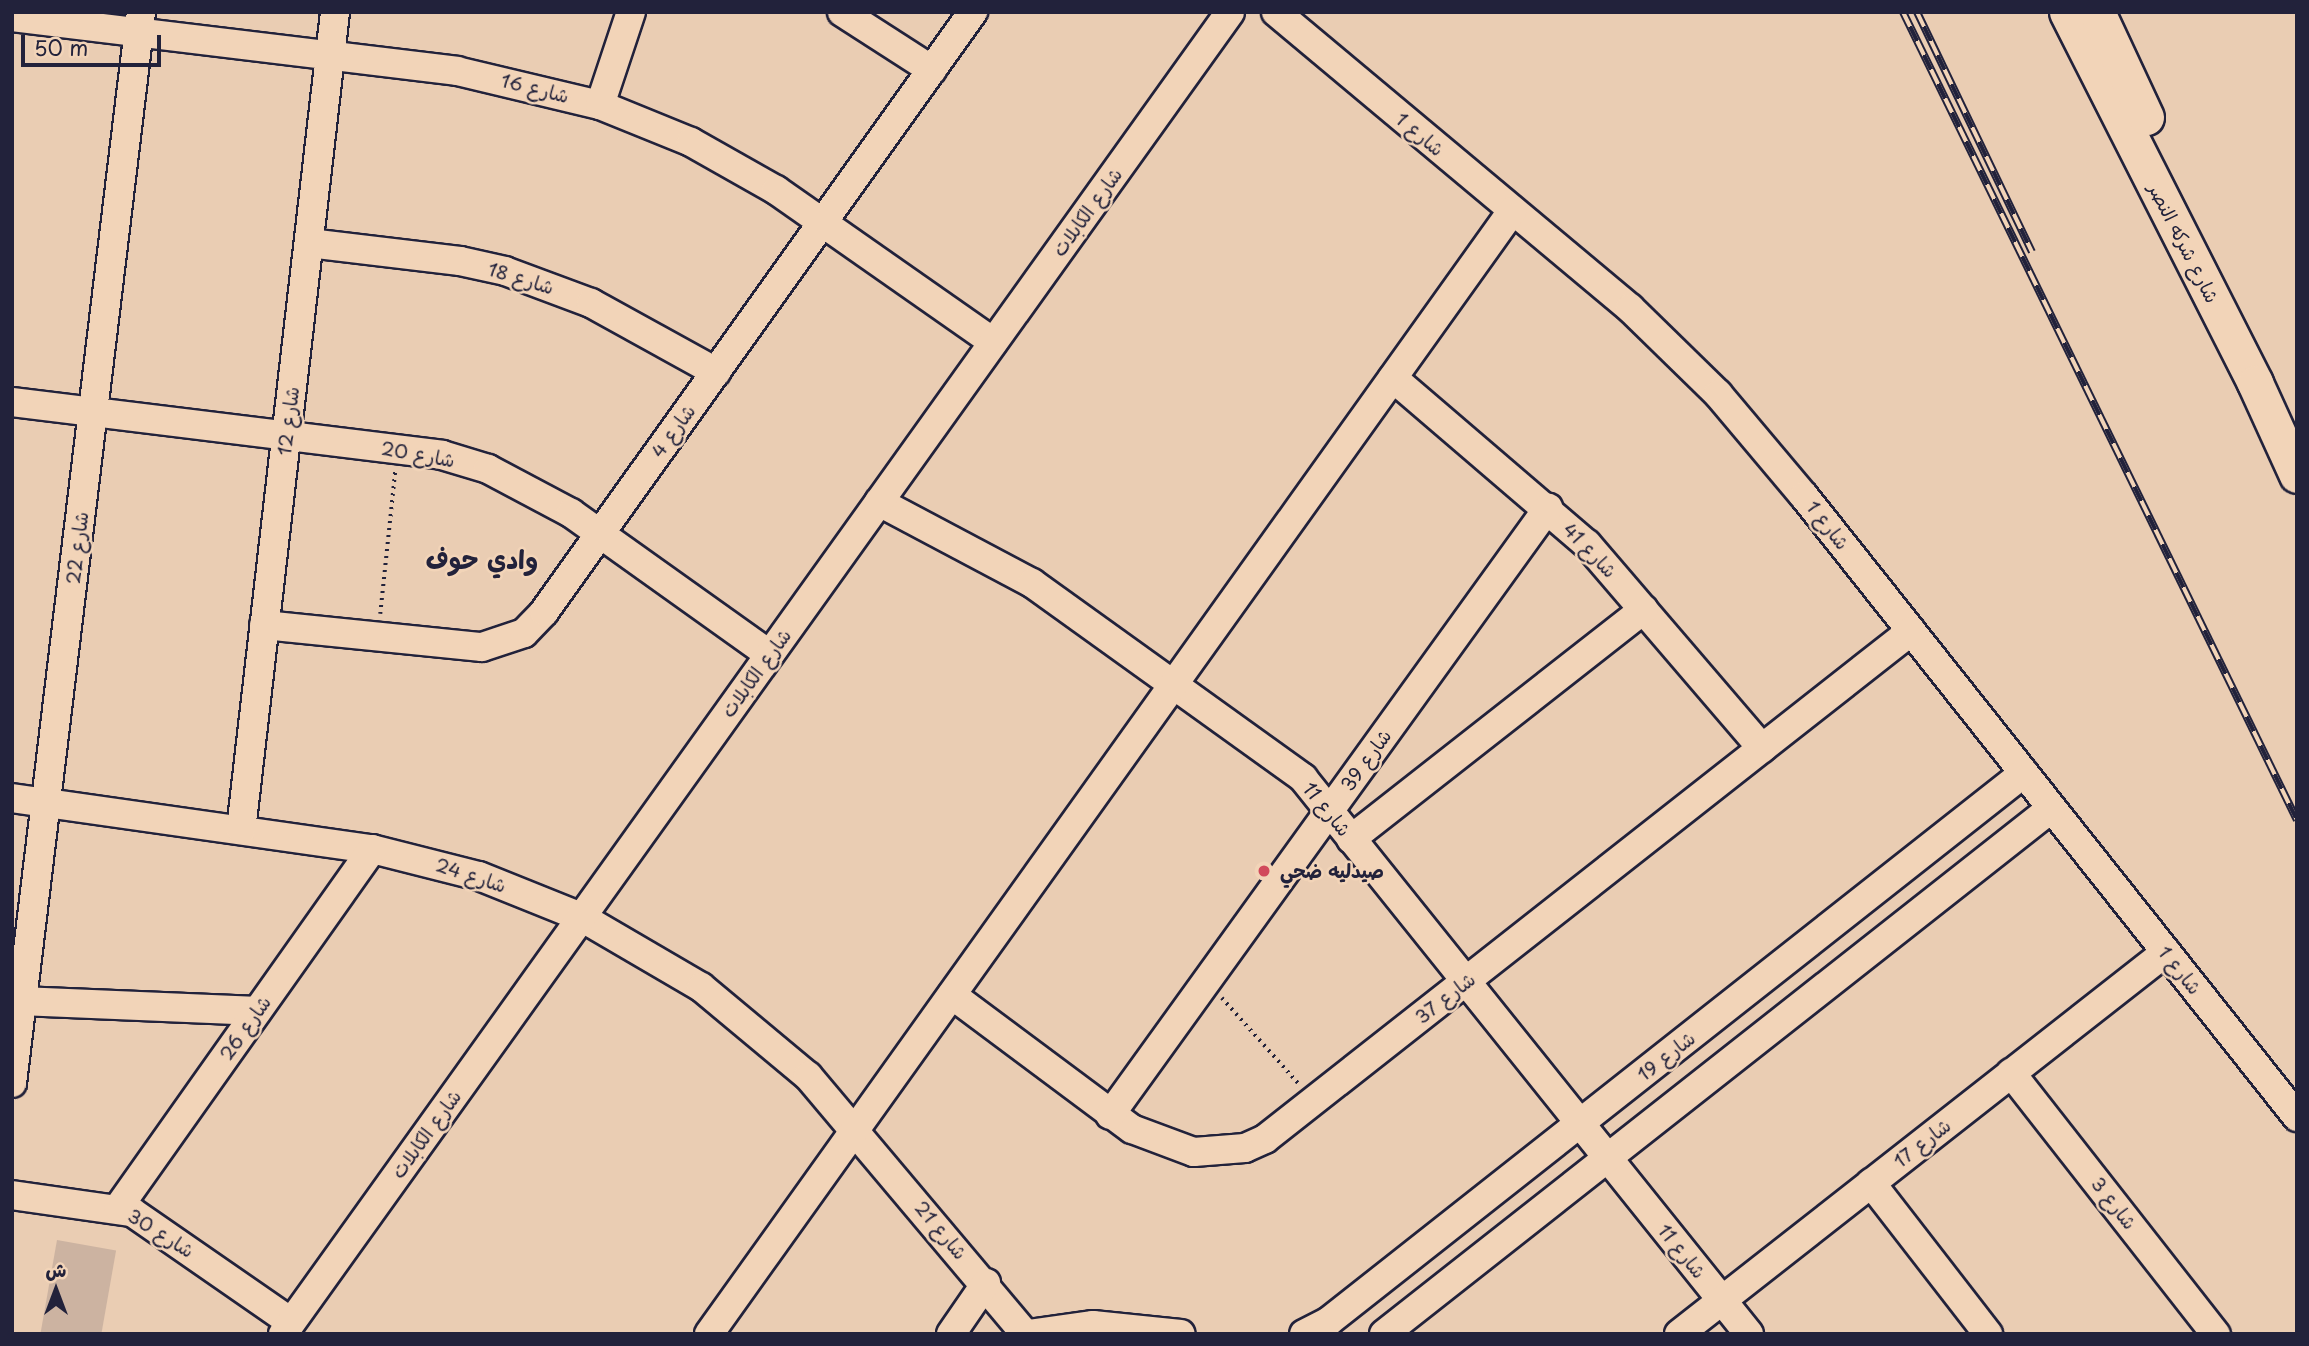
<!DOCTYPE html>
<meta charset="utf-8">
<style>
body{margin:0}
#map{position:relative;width:2309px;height:1346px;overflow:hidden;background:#eacdb3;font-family:"Playpen Sans","Playpen Sans Arabic",sans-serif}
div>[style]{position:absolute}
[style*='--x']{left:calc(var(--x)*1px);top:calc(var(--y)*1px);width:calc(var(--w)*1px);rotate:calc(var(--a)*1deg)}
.green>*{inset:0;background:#ccb3a1;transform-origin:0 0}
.path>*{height:3.5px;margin-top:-1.75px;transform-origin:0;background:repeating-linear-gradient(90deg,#22223b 0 2px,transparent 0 7px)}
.roads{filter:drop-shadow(2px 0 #22223b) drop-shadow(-2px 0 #22223b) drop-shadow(0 2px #22223b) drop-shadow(0 -2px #22223b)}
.minor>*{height:28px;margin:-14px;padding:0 14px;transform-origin:14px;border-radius:14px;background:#f2d4b8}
.major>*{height:35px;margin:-17.5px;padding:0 17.5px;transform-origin:17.5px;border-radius:17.5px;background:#f2d4b8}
.rail>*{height:8px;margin-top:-4px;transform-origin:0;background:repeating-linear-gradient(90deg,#f2d4b8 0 16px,#22223b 0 32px);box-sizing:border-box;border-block:2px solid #22223b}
.dots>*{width:19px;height:19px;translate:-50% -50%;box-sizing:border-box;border:4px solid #f2d4b8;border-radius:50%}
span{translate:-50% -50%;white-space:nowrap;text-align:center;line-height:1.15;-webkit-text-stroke:5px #f2d4b8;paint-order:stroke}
.street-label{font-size:19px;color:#22223b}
.poi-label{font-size:19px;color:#22223b;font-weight:700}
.left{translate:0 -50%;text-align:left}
.district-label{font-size:26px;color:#22223b;font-weight:700}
.frame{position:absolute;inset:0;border:14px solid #22223b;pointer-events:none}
.north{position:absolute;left:21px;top:1255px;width:70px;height:70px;-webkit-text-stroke:5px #f2d4b8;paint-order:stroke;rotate:0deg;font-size:19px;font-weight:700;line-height:28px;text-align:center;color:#22223b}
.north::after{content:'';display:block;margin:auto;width:24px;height:32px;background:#22223b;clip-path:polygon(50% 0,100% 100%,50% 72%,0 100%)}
.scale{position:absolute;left:21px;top:35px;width:140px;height:32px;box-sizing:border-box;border:4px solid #22223b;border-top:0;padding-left:9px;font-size:21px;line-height:24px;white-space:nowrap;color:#22223b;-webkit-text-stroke:5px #f2d4b8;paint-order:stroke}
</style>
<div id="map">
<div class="green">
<div style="left:57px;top:1240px;width:60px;height:95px;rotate:10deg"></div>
</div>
<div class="path">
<div style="--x:380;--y:614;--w:143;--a:-84"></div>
<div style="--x:1222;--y:998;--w:114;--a:48.2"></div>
</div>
<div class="roads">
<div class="minor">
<div style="--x:842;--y:12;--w:107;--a:32.8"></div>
<div style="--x:1276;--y:12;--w:461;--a:39.9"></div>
<div style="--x:1630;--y:308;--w:123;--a:44.3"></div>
<div style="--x:1718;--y:394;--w:133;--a:49.9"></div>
<div style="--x:1804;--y:496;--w:793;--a:51.55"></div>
<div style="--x:12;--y:17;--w:448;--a:6.9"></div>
<div style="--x:457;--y:71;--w:147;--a:13.4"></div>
<div style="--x:600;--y:105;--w:98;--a:22.1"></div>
<div style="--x:691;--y:142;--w:98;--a:29.5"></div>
<div style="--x:776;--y:190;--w:265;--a:35"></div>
<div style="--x:600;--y:105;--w:98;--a:-71.6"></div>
<div style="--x:309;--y:243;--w:152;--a:6.8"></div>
<div style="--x:460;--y:261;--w:46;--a:12.5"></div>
<div style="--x:505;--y:271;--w:92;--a:20.4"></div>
<div style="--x:591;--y:303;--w:143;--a:28.9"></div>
<div style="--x:1393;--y:378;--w:255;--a:40.6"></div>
<div style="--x:1587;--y:544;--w:269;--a:49.4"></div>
<div style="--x:12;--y:402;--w:433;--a:7"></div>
<div style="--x:442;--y:455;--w:48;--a:16.9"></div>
<div style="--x:488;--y:469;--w:94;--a:27.9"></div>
<div style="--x:571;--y:513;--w:243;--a:35.5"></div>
<div style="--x:879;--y:502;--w:173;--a:27.9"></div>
<div style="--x:1032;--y:583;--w:334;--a:35.7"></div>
<div style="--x:1303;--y:778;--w:713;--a:51.26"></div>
<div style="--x:264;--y:625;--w:219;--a:5.8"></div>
<div style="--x:482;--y:647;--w:44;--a:-18.4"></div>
<div style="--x:524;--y:633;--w:29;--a:-46"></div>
<div style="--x:544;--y:612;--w:738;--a:-54.44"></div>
<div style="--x:12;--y:798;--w:364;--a:8.1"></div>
<div style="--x:372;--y:849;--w:110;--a:14.2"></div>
<div style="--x:479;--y:876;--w:110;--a:21.9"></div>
<div style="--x:581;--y:917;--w:139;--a:30.3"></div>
<div style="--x:701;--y:987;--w:139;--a:39.8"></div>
<div style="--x:808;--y:1076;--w:337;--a:49.9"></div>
<div style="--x:241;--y:830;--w:823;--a:-83.44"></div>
<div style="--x:1351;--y:839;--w:372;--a:-38.1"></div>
<div style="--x:952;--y:995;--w:224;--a:36.7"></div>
<div style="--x:1132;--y:1129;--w:66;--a:20.4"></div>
<div style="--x:1194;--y:1152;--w:51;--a:-4.5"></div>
<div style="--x:1245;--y:1148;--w:22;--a:-24"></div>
<div style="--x:1265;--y:1139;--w:822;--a:-38.18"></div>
<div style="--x:22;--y:1001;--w:235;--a:2.4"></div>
<div style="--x:2011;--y:1073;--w:332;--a:51.9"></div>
<div style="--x:12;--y:1083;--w:1079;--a:-83.13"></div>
<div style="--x:1110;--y:1115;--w:749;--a:-54.19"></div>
<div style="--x:1871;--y:1183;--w:191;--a:52.2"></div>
<div style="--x:12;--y:1195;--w:121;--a:8.1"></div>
<div style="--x:132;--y:1212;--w:193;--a:34.7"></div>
<div style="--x:118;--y:1208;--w:440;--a:-54.7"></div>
<div style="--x:283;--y:1334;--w:1626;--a:-54.38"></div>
<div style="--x:709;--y:1334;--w:1381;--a:-54.43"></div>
<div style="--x:951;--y:1334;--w:62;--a:-55.5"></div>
<div style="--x:1028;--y:1334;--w:66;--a:-7.9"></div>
<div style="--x:1093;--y:1325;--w:88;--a:5.8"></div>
<div style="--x:1304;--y:1334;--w:28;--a:-27"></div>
<div style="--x:1329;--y:1321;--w:885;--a:-38.26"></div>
<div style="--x:1384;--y:1334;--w:850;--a:-38.22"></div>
<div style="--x:1679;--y:1334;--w:619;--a:-38.11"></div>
</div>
<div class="major">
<div style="--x:2067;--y:12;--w:416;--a:63.1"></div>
<div style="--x:2255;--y:383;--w:101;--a:65.5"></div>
<div style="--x:2097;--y:12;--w:116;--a:65"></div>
</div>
</div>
<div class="rail">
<div style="--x:1903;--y:12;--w:899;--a:64.01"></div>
<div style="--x:1917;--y:12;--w:266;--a:64.4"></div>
</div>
<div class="dots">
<div style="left:1264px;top:871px;background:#d1495b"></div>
</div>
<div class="street-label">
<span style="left:535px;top:88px;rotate:14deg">شارع 16</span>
<span style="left:1420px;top:134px;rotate:40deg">شارع 1</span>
<span style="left:1087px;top:212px;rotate:-54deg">شارع الكابلات</span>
<span style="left:2184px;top:243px;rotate:63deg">شارع شركه النصر</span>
<span style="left:521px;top:278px;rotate:17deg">شارع 18</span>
<span style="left:288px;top:421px;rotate:-83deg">شارع 12</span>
<span style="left:673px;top:431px;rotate:-54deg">شارع 4</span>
<span style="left:418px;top:454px;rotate:10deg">شارع 20</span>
<span style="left:1828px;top:525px;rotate:52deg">شارع 1</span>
<span style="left:77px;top:548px;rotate:-83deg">شارع 22</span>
<span style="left:1590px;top:550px;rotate:46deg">شارع 41</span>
<span style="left:756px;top:673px;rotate:-54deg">شارع الكابلات</span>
<span style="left:1366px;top:760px;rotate:-54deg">شارع 39</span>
<span style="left:1327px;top:809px;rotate:51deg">شارع 11</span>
<span style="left:471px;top:875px;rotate:18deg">شارع 24</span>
<span style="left:2180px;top:970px;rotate:51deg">شارع 1</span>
<span style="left:1445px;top:998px;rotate:-38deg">شارع 37</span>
<span style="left:245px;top:1028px;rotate:-55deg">شارع 26</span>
<span style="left:1666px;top:1056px;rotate:-38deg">شارع 19</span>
<span style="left:426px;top:1134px;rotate:-54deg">شارع الكابلات</span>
<span style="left:1922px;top:1143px;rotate:-38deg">شارع 17</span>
<span style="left:2114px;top:1203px;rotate:52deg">شارع 3</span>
<span style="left:941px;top:1230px;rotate:50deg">شارع 21</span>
<span style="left:161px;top:1233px;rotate:32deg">شارع 30</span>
<span style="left:1682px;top:1251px;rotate:51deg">شارع 11</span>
</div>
<div class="poi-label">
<span class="left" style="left:1280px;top:871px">صيدليه ضحي</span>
</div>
<div class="district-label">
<span style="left:482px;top:559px">وادي حوف</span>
</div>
<div class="frame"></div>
<div class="north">ش</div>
<div class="scale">50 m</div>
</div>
